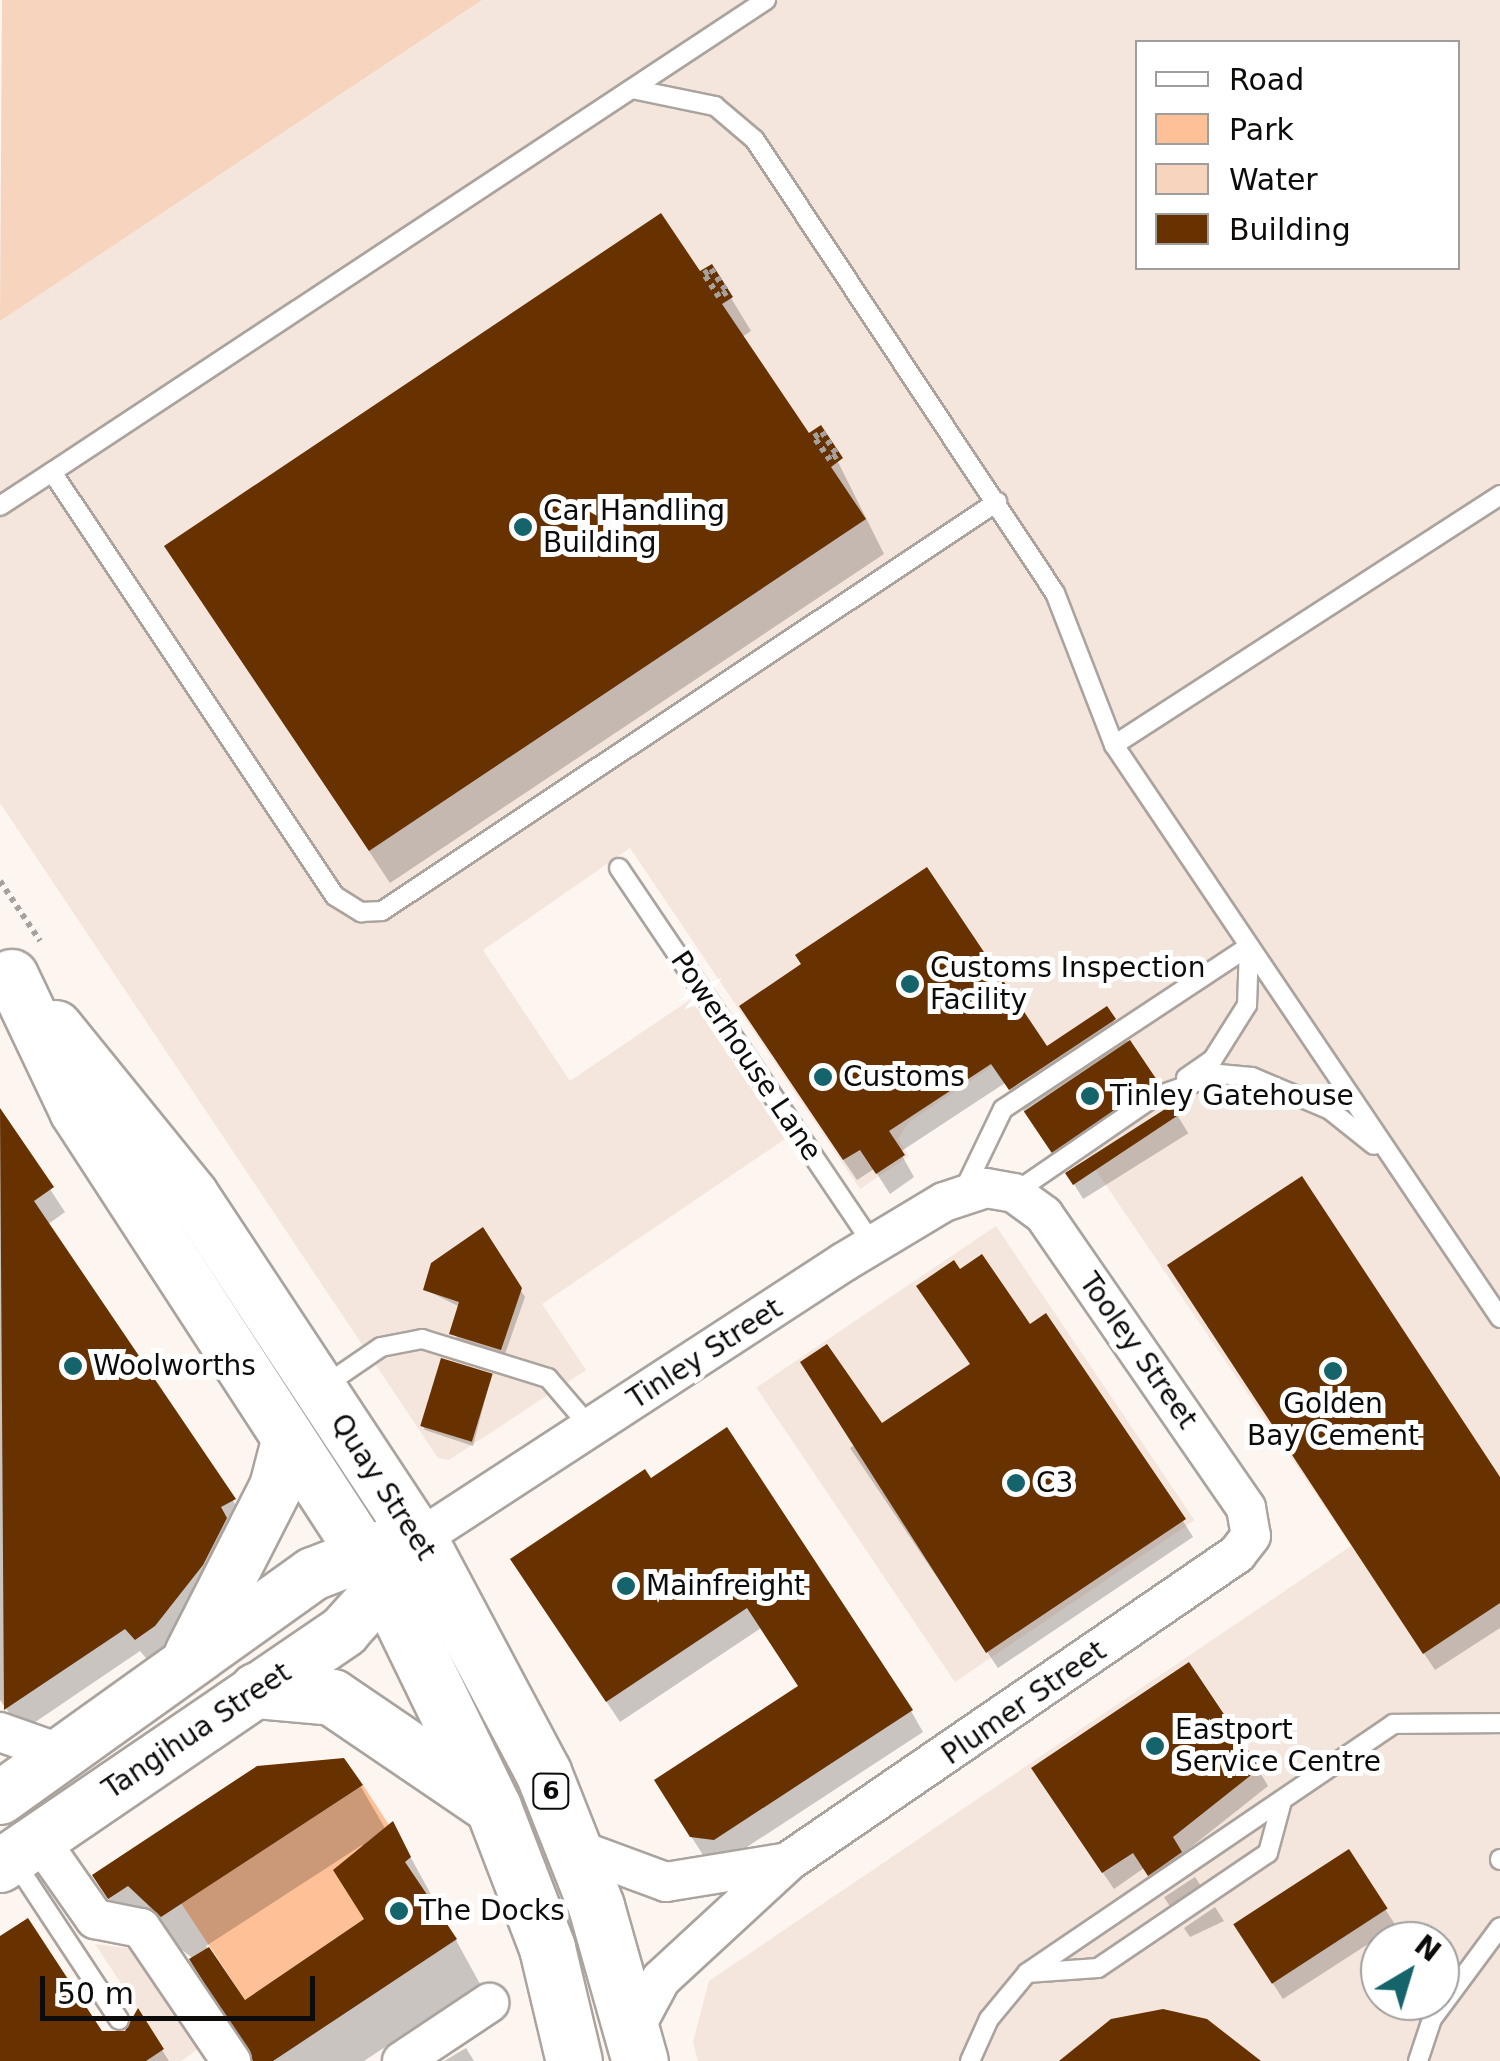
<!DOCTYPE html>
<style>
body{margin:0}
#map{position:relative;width:1500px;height:2061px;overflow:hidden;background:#fcf5f0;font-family:"DejaVu Sans",sans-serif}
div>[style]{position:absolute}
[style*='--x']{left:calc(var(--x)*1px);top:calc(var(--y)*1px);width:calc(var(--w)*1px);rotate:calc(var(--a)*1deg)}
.built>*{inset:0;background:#f5e6dd;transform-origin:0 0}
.green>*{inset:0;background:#fec097}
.water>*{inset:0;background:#f6d4be}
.shadow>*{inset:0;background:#0003;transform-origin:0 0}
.building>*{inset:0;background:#683200;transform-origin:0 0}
.path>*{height:6px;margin-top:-3px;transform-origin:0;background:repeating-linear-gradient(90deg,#a6a19d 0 5px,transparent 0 10px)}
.roads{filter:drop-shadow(2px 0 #aaa39e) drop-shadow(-2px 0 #aaa39e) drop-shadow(0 2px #aaa39e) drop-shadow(0 -2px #aaa39e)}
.lane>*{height:18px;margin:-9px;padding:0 9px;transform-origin:9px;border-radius:9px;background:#fff}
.street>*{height:38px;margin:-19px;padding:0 19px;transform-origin:19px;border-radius:19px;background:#fff}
.secondary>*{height:52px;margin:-26px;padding:0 26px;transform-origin:26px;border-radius:26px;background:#fff}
.primary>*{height:55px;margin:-27.5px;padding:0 27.5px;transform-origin:27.5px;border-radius:27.5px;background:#fff}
.dots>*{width:28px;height:28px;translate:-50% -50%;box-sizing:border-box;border:5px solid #fff;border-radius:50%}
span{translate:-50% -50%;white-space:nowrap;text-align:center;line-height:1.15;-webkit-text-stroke:10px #fff;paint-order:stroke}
.shield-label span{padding:2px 8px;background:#fff;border:2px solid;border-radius:8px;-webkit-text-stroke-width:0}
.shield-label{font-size:25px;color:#0e0c0a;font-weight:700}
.poi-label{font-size:28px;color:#0e0c0a}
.left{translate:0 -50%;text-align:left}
.street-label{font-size:28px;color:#0e0c0a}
.legend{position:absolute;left:1135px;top:40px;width:325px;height:230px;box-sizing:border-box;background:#fff;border:2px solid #9f9e9d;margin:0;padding:12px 18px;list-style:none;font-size:30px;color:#0e0c0a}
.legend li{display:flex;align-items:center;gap:20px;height:50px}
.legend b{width:50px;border:2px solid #9f9e9d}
.north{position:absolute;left:1360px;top:1921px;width:100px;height:100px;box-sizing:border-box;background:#fff;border:2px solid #9f9e9d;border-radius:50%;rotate:38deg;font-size:28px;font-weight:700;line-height:40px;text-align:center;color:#0e0c0a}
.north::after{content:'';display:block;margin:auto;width:35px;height:45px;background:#15636b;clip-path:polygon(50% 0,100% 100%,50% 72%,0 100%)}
.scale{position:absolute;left:40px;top:1976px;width:275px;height:45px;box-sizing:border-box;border:5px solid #0e0c0a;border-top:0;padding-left:12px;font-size:30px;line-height:35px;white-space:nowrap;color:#0e0c0a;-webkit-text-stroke:8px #fff;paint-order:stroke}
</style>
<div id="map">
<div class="built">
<div style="clip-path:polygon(evenodd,482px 0,1500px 0,1500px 2061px,698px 2061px,693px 2042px,709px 1981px,1351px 1546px,1015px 1051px,909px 1122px,898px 1139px,909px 1156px,860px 1189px,630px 848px,483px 950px,570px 1081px,691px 999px,785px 1139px,542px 1304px,586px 1370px,449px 1460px,438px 1458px,0 803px,0 321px,482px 0,1138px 42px,1458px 42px,1458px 268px,1138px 268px,1138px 42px,482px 0,1380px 1941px,1440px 1941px,1440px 2001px,1380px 2001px,1380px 1941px)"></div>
<div style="left:996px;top:1226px;width:355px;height:289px;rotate:56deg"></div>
<div style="clip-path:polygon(95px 1944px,134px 1949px,201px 2047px,181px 2061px,146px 2061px,164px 2048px)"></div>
</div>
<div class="green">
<div style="clip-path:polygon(363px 1785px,389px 1825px,364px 1919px,245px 2000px,181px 1903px)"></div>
</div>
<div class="water">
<div style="clip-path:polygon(2px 0,482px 0,0 321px)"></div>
</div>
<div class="shadow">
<div style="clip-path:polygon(699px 275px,731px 298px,751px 331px,742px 337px,808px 437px,821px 428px,884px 554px,390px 883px,167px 546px)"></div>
<div style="clip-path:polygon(1107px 1010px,1166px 1101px,1063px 1169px,1005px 1083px,900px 1152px,914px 1177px,890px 1194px,874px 1169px,857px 1180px,754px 1028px,1046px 1050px)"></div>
<div style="left:1172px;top:1107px;width:31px;height:124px;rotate:58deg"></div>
<div style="clip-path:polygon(0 1113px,65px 1212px,47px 1225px,248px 1523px,168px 1649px,150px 1663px,140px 1651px,22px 1731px,0 1700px)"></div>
<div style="clip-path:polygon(482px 1231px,525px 1297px,504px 1357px,456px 1342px,460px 1307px,426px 1290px)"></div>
<div style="clip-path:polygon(1180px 1283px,1500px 1481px,1500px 1628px,1435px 1670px)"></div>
<div style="clip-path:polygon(491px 1376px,473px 1446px,425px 1430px,422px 1425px)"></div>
<div style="clip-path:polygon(881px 1427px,1183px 1521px,1193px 1537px,998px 1668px,850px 1448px)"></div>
<div style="clip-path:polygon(650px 1481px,911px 1711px,923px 1732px,727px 1860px,705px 1858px,669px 1802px,800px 1687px,761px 1628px,620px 1722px,526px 1581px)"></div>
<div style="clip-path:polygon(1258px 1769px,1268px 1786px,1181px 1855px,1190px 1870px,1159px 1891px,1144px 1868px,1114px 1889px,1044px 1786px)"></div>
<div style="clip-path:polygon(evenodd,361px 1787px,386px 1830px,393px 1825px,480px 1984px,364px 2061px,253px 2061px,191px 1957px,154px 1928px,120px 1919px,95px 1876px,361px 1787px,362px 1845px,366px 1921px,244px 2004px,206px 1946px,362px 1845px)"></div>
<div style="left:1195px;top:1877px;width:20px;height:37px;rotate:57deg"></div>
<div style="clip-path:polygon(1215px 1907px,1224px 1921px,1190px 1937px,1184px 1928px)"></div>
<div style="clip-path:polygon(1385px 1909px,1396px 1926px,1283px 1999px,1246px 1943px)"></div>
<div style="clip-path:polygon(0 1939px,100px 2033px,162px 2050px,169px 2061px,0 2061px)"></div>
<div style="clip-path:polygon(466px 2048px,474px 2061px,444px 2061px)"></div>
</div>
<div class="building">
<div style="clip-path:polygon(661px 213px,700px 271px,712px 264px,733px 297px,722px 304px,809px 433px,821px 425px,843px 458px,831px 467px,866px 519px,369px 851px,164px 546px)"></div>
<div style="clip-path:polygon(927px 867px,1047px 1046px,1107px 1006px,1116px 1019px,1009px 1090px,991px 1064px,889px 1131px,905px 1155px,876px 1174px,860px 1150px,843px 1160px,739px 1006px,801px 964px,795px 955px)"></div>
<div style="left:1130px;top:1040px;width:50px;height:128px;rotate:56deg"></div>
<div style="clip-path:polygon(1173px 1104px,1180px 1114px,1073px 1185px,1065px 1173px)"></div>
<div style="clip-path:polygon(0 1108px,54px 1187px,34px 1201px,236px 1499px,221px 1507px,227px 1518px,203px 1565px,155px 1626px,135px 1640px,125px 1629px,4px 1710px)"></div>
<div style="clip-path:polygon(1302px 1176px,1500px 1477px,1500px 1603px,1423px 1654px,1167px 1265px)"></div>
<div style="clip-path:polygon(483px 1227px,522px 1288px,501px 1350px,449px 1334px,459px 1302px,423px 1290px,431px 1263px)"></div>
<div style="clip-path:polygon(982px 1254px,1030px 1324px,1046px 1313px,1186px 1519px,986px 1653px,800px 1362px,827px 1344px,882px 1423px,970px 1364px,916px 1286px,954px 1260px,960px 1269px)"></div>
<div style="left:441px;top:1358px;width:54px;height:71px;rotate:17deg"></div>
<div style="clip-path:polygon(727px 1427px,913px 1710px,714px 1840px,690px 1837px,654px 1780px,798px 1686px,747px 1608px,606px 1702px,510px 1559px,645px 1469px,651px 1478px)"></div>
<div style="clip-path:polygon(1189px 1662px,1260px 1768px,1173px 1837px,1182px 1852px,1148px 1876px,1133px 1853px,1102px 1873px,1031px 1768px)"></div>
<div style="clip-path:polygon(344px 1758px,363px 1785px,161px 1917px,128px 1886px,108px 1899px,92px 1875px,257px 1766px)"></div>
<div style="clip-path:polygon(393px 1821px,411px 1857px,405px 1862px,457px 1939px,273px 2061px,253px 2061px,189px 1959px,209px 1947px,245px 2000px,364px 1919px,333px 1870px)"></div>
<div style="left:1349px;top:1849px;width:71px;height:138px;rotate:57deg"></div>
<div style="clip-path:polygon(28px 1918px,102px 2031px,125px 2031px,138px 2008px,164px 2049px,146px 2061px,0 2061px,0 1936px)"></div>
<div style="clip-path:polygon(1163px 2009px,1207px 2019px,1261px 2061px,1059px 2061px,1111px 2019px)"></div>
</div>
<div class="path">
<div style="--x:711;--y:269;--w:28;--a:55"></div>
<div style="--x:727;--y:292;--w:9;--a:148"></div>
<div style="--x:719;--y:297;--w:27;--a:-123"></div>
<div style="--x:704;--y:274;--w:9;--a:-36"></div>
<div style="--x:822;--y:432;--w:27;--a:57"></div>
<div style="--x:837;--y:455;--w:9;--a:144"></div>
<div style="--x:830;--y:460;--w:28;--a:-125"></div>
<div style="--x:814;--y:437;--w:9;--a:-32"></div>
<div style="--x:0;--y:881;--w:72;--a:56.3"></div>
</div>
<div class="roads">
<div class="lane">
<div style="--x:766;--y:0;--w:856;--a:146.53"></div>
<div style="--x:52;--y:472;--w:510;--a:56.28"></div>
<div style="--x:335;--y:896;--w:31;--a:32"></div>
<div style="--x:361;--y:912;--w:21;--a:-3"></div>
<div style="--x:382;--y:911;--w:739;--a:-33.63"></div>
<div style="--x:632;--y:89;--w:85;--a:11.6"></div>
<div style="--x:715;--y:106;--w:52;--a:40.4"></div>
<div style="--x:755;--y:140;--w:543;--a:56.49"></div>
<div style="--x:1055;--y:593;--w:163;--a:68.8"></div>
<div style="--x:1114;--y:745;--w:691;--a:56.03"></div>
<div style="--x:0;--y:506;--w:62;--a:-33.2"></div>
<div style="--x:1114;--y:745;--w:460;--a:-32.9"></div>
<div style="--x:619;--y:868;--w:455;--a:56"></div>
<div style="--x:963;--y:1192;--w:92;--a:-64.3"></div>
<div style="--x:1003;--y:1109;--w:295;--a:-33.5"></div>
<div style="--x:1249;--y:946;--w:59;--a:91.9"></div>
<div style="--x:1247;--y:1005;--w:64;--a:122.2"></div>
<div style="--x:1213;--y:1059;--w:33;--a:145"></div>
<div style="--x:1014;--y:1193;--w:168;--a:-34.5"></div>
<div style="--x:1152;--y:1098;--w:71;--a:-19.7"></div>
<div style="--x:1219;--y:1074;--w:33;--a:5"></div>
<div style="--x:1252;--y:1077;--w:85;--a:22.9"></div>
<div style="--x:1330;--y:1110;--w:56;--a:38.5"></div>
<div style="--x:324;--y:1386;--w:69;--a:-34.4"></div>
<div style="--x:381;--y:1347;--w:42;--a:-11"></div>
<div style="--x:422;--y:1339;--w:132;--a:17.2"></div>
<div style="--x:548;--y:1378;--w:66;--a:49.3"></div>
<div style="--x:1500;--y:1859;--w:1;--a:90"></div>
<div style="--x:15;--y:1862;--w:189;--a:56.6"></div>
<div style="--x:1027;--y:1973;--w:71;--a:-4"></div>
<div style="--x:1098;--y:1968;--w:205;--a:-34.1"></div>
<div style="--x:1268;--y:1853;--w:54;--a:-74.9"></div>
<div style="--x:970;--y:2061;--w:46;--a:-65.7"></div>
<div style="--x:989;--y:2019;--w:60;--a:-50.4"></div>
<div style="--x:1027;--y:1973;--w:443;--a:-34.2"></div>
<div style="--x:1393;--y:1724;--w:107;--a:-0.5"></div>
<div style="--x:1418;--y:2061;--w:44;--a:-71.6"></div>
<div style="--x:1432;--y:2019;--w:114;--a:-53.5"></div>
</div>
<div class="street">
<div style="--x:419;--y:1539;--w:507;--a:-33.09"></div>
<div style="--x:844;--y:1262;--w:117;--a:-31"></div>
<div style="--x:944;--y:1202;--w:44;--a:-18.4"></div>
<div style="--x:986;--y:1188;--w:28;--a:10"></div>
<div style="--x:1014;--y:1193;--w:37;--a:36"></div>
<div style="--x:1044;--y:1215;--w:356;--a:55.4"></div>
<div style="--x:1246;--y:1508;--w:28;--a:80"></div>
<div style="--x:1251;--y:1536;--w:23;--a:128"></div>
<div style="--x:1237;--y:1554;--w:543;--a:145.58"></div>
<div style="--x:789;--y:1861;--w:174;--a:137.3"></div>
<div style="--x:661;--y:1979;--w:59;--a:118.3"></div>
<div style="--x:0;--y:1732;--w:66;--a:19.5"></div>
<div style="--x:39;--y:1839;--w:98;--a:55"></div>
<div style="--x:95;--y:1919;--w:47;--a:11.1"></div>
<div style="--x:141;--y:1928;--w:161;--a:55.9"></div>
<div style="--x:574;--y:1848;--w:98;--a:20.3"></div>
<div style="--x:666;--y:1882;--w:118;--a:-9.3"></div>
<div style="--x:402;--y:2061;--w:105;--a:-33.7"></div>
</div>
<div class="secondary">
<div style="--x:12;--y:976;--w:149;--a:64.6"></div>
<div style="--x:76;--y:1111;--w:572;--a:56.98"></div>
<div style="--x:56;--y:1027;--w:216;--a:51"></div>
<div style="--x:192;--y:1195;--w:412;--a:56.6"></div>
<div style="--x:191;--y:1654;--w:187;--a:-63"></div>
<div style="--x:276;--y:1487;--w:48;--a:-75.4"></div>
<div style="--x:0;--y:1798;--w:385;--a:-35.6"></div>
<div style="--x:313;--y:1574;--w:86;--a:-21.2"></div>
<div style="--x:0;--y:1866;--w:417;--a:-34.3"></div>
<div style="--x:344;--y:1631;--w:93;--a:-48.1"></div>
</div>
<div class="primary">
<div style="--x:419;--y:1539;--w:264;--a:62"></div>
<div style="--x:543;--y:1772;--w:144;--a:68.4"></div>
<div style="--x:596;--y:1906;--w:161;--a:74.2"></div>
<div style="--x:388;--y:1591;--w:240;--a:64.1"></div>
<div style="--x:493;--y:1807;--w:151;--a:69"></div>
<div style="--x:547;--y:1948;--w:116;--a:76.6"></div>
<div style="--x:257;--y:1690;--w:75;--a:5.3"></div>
<div style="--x:332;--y:1697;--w:192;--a:34.2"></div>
</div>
</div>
<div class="dots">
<div style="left:523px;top:527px;background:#15636b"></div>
<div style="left:910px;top:984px;background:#15636b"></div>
<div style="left:823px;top:1077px;background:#15636b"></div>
<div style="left:1090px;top:1096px;background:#15636b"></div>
<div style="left:73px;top:1366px;background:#15636b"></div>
<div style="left:1333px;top:1371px;background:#15636b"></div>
<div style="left:1016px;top:1483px;background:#15636b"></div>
<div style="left:626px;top:1586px;background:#15636b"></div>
<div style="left:1155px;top:1746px;background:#15636b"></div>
<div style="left:399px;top:1911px;background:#15636b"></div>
</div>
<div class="shield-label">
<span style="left:551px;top:1791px">6</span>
</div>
<div class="poi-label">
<span class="left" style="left:543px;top:527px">Car Handling<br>Building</span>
<span class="left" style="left:930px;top:984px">Customs Inspection<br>Facility</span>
<span class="left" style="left:843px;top:1077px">Customs</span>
<span class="left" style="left:1110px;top:1096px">Tinley Gatehouse</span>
<span class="left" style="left:93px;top:1366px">Woolworths</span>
<span style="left:1333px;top:1420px">Golden<br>Bay Cement</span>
<span class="left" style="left:1036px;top:1483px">C3</span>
<span class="left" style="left:646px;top:1586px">Mainfreight</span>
<span class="left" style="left:1175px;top:1746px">Eastport<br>Service Centre</span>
<span class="left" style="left:419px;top:1911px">The Docks</span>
</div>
<div class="street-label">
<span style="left:746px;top:1056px;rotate:56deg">Powerhouse Lane</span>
<span style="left:1138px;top:1351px;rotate:55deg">Tooley Street</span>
<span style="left:705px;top:1354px;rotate:-33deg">Tinley Street</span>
<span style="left:383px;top:1487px;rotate:57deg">Quay Street</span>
<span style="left:1024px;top:1703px;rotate:-35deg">Plumer Street</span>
<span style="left:197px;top:1731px;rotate:-34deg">Tangihua Street</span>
</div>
<ul class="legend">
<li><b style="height:12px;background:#fff"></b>Road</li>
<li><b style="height:28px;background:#fec097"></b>Park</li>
<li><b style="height:28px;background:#f6d4be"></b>Water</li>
<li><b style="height:28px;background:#683200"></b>Building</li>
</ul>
<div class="north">N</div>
<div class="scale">50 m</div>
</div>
